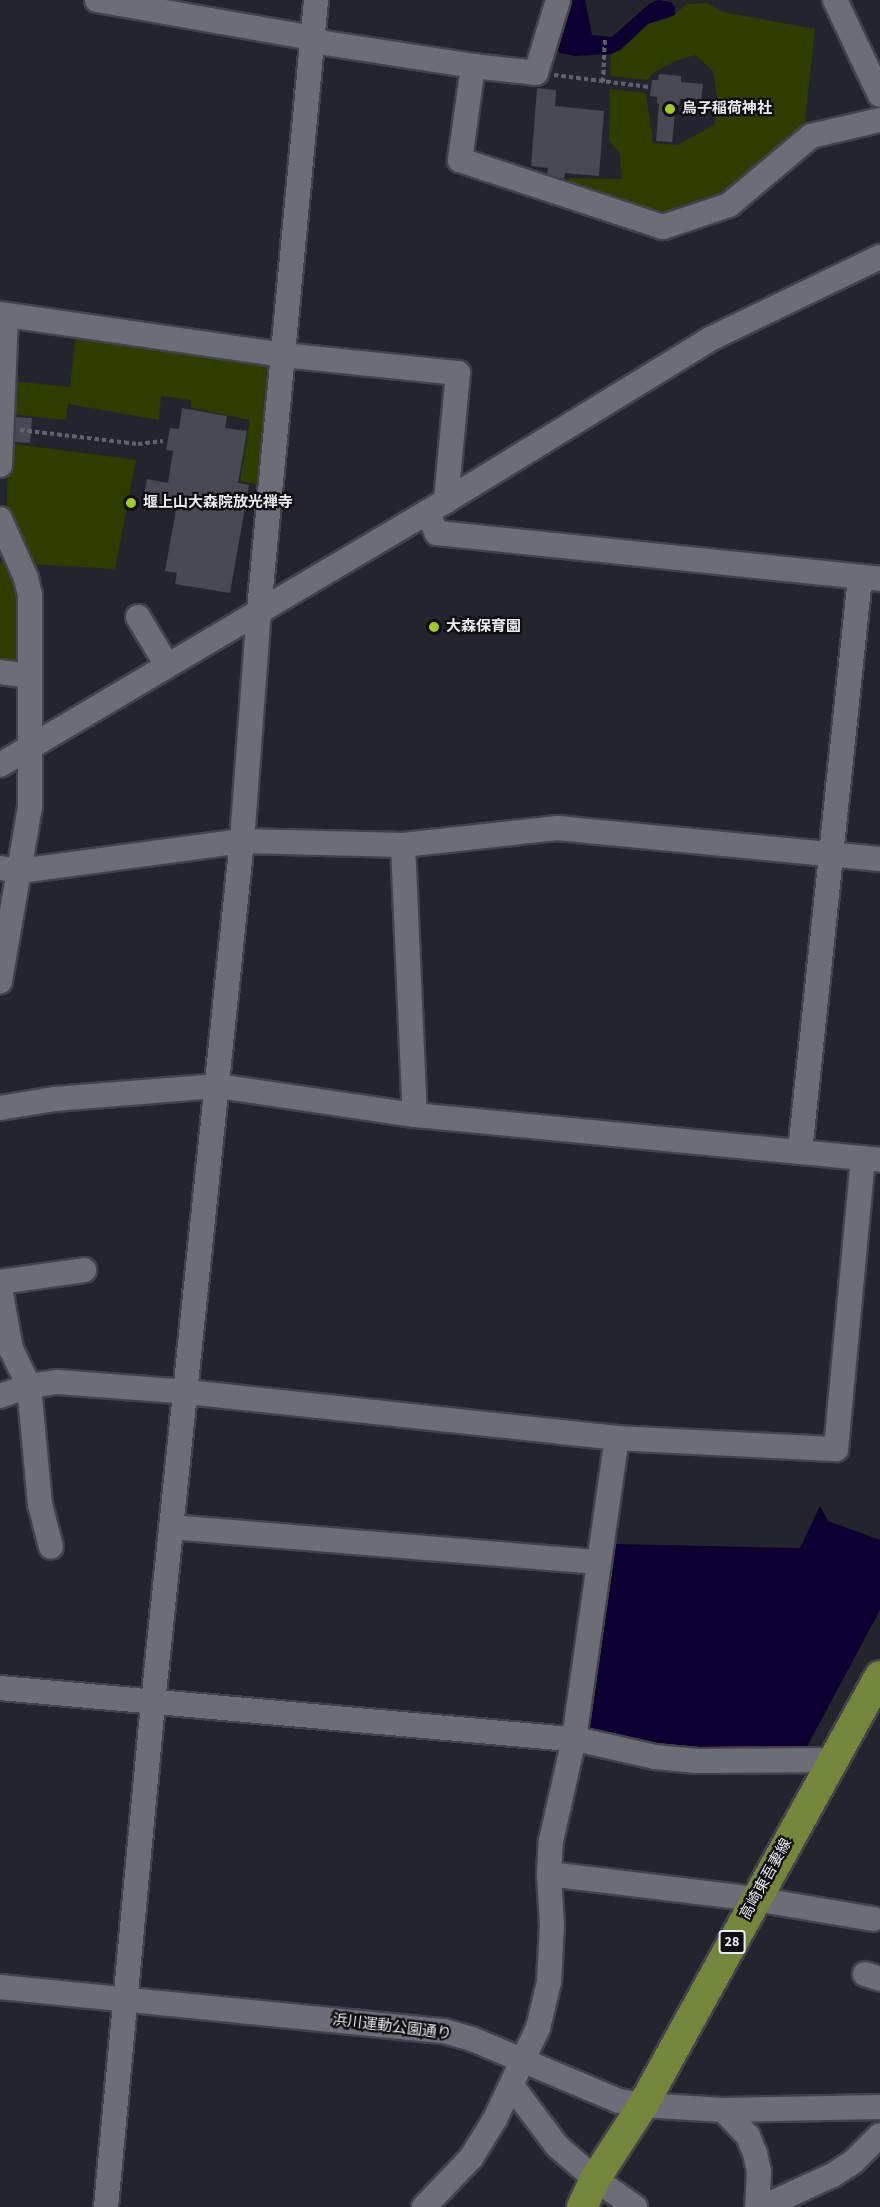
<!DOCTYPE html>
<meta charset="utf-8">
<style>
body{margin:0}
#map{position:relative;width:880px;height:2207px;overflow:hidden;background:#24242c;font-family:"Source Sans 3","Noto Sans JP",sans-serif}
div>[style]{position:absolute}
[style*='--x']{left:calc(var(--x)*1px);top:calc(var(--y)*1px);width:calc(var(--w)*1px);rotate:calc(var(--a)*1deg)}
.green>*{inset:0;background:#2e3c00}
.water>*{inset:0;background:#0c0030}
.building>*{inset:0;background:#494953;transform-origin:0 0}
.path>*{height:4px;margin-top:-2px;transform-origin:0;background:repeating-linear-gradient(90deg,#62636a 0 4.5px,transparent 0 7.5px)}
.roads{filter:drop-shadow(2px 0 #42424a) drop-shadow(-2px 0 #42424a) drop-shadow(0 2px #42424a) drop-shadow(0 -2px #42424a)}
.minor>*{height:24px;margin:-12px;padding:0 12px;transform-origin:12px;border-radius:12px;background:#6d6d77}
.major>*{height:30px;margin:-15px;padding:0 15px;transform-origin:15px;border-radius:15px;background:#74863b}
.dots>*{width:16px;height:16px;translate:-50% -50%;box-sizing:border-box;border:3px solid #0e0e11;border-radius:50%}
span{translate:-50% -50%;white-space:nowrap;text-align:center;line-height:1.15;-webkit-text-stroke:4.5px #0e0e11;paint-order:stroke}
.shield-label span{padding:2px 4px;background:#0e0e11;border:2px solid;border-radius:4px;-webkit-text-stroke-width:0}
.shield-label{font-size:14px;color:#eaebf0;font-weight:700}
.poi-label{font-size:15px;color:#eaebf0;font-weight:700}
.left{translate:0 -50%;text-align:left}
.street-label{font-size:15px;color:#eaebf0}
</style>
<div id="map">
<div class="green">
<div style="clip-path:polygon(708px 3px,723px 12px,815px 29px,804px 130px,726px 199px,662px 220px,565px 188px,569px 178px,622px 179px,620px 154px,609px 140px,610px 89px,646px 93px,653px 143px,677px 145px,714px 125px,718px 103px,713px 71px,695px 55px,675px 61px,653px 73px,648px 80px,610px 76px,611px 54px,621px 50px,648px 24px,670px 18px,687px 4px)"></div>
<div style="clip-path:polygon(76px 333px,270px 365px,259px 485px,240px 481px,250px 420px,191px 408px,191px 400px,161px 396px,159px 420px,68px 404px,66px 420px,10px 414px,12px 381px,70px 387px)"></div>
<div style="clip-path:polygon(8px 443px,136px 460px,115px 569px,30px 564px,7px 512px)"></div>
<div style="clip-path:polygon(10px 559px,19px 577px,21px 669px,0 668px,0 563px)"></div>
</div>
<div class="water">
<div style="clip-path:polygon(567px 0,585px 0,592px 35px,612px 37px,649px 4px,658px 0,671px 2px,675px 7px,675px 15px,648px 24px,620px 50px,611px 54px,575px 56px,560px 53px,556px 48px)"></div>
<div style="clip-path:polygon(820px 1506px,828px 1521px,880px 1540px,880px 1610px,803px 1754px,701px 1756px,584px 1735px,612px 1557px,616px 1544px,800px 1548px)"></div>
</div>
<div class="building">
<div style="clip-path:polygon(659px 74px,681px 76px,681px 82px,703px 84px,701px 100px,680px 99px,679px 105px,676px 105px,672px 142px,656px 141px,659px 104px,657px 103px,657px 97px,650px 96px,652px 80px,658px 80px)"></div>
<div style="clip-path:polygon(537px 88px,556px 90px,555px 106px,604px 111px,599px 176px,565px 173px,564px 179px,547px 174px,548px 168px,531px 166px)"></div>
<div style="clip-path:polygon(182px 408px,227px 416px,225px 428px,247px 431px,238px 483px,249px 485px,230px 593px,175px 584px,177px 573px,165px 571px,176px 510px,142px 504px,147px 479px,168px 483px,173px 451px,166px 450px,170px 428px,179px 429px)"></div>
<div style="left:16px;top:417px;width:16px;height:25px;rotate:4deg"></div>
</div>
<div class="path">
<div style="--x:554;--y:75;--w:96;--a:7.2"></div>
<div style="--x:603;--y:82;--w:45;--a:-87.5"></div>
<div style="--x:20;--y:430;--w:119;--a:6.8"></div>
<div style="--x:138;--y:444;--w:25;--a:-7"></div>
</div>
<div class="roads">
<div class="minor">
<div style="--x:97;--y:0;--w:218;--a:10"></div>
<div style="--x:312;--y:38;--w:14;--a:21"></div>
<div style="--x:325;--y:43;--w:150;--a:8.8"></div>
<div style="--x:473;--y:66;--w:63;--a:6.3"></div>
<div style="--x:536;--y:73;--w:76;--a:-73.2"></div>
<div style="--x:835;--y:0;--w:105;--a:64.7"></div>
<div style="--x:473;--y:66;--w:95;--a:97.9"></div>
<div style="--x:460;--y:160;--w:214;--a:18.3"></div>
<div style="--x:663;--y:227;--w:70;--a:-18.4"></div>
<div style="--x:729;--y:205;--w:107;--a:-40.1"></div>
<div style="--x:811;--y:136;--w:71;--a:-13.1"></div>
<div style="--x:0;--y:314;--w:286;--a:8.2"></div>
<div style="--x:283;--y:355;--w:176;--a:5.9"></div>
<div style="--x:458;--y:373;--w:129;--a:95.4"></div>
<div style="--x:0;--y:465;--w:150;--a:-87.7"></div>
<div style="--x:427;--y:512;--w:23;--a:65"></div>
<div style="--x:437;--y:533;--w:445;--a:5.9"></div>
<div style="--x:0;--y:519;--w:64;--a:66.2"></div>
<div style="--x:26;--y:578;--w:17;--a:77"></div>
<div style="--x:30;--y:595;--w:212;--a:90"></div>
<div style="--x:30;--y:807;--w:177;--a:99.8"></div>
<div style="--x:138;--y:617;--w:56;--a:58.9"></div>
<div style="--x:0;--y:672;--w:30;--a:8"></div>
<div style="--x:0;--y:765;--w:518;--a:-30.62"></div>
<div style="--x:446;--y:501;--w:310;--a:-31.5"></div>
<div style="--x:710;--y:339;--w:189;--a:-25.8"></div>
<div style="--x:403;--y:845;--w:270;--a:87.5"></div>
<div style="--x:0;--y:868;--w:20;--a:9"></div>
<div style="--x:20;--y:871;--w:224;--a:-7.7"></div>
<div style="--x:242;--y:841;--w:161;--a:1.4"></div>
<div style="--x:403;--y:845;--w:155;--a:-6.3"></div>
<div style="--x:557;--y:828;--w:324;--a:5.5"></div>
<div style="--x:0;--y:1108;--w:56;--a:-9.3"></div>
<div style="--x:55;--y:1099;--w:164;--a:-4.6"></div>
<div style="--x:218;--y:1086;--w:199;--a:8.4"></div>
<div style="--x:415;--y:1115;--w:467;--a:5.5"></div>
<div style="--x:800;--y:1152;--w:578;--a:-84.04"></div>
<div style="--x:0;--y:1282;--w:85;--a:-8.1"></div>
<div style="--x:0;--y:1288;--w:62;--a:79.8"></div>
<div style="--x:11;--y:1349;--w:41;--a:64.1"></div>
<div style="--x:29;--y:1386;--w:119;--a:84.7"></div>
<div style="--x:40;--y:1504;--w:44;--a:75.7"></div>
<div style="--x:0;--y:1396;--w:31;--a:-19"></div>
<div style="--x:29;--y:1386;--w:29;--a:-8"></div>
<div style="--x:58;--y:1382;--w:129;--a:4.4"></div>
<div style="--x:187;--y:1392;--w:432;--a:6.1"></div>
<div style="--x:617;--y:1438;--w:219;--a:2.9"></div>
<div style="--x:836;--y:1449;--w:292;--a:-84.7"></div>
<div style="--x:171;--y:1527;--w:429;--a:4.7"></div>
<div style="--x:0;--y:1688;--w:582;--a:5.12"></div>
<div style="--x:580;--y:1740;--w:77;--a:12.8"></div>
<div style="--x:655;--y:1757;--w:42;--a:5.4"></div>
<div style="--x:697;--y:1761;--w:136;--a:-0.4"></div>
<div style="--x:549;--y:1874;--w:208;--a:6.9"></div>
<div style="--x:755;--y:1899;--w:120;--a:9.6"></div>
<div style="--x:865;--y:1974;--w:16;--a:18"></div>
<div style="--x:0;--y:1987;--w:446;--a:5.7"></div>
<div style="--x:444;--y:2031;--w:29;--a:16"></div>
<div style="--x:472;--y:2039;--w:160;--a:22.9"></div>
<div style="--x:619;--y:2101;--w:24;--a:9"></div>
<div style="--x:643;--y:2105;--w:80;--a:3.6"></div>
<div style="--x:723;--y:2110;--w:157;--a:-1.1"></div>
<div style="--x:512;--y:2086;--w:75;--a:53.1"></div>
<div style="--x:557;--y:2146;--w:50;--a:41"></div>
<div style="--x:595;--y:2179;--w:49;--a:35"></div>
<div style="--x:723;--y:2110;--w:36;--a:46"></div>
<div style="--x:748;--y:2136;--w:18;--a:68"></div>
<div style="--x:755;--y:2153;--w:19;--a:78"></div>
<div style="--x:759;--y:2172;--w:35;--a:93"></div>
<div style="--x:106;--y:2207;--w:506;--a:-84.67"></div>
<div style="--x:153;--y:1703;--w:867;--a:-84.11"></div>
<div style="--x:242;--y:841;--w:232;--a:-85.8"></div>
<div style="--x:259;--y:610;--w:613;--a:-84.66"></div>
<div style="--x:424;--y:2207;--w:68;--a:-46.2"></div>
<div style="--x:471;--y:2158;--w:46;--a:-58.4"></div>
<div style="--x:495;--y:2119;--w:101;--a:-64.7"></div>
<div style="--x:538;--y:2028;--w:47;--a:-76.6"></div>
<div style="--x:549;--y:1982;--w:57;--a:-87"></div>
<div style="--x:552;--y:1925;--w:51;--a:-93.4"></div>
<div style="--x:549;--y:1874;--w:33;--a:-87"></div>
<div style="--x:551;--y:1841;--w:105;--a:-77.3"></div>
<div style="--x:574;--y:1739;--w:304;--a:-81.9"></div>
<div style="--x:763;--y:2207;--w:77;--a:-24.6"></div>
<div style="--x:833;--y:2175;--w:24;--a:-33"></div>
<div style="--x:853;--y:2162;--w:38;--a:-45"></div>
</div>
<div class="major">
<div style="--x:582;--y:2207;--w:31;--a:-65"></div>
<div style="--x:595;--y:2179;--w:88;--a:-57"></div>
<div style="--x:643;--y:2105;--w:490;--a:-61.1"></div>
</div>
</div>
<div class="dots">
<div style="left:670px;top:109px;background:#a1c92a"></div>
<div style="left:131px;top:503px;background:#a1c92a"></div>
<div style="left:434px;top:627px;background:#a1c92a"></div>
</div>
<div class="shield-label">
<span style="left:732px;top:1942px">28</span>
</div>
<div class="poi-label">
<span class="left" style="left:682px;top:109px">烏子稲荷神社</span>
<span class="left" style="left:143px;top:503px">堰上山大森院放光禅寺</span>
<span class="left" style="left:446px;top:627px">大森保育園</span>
</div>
<div class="street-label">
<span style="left:766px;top:1879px;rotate:-61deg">高崎東吾妻線</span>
<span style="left:392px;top:2027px;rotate:7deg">浜川運動公園通り</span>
</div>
</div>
